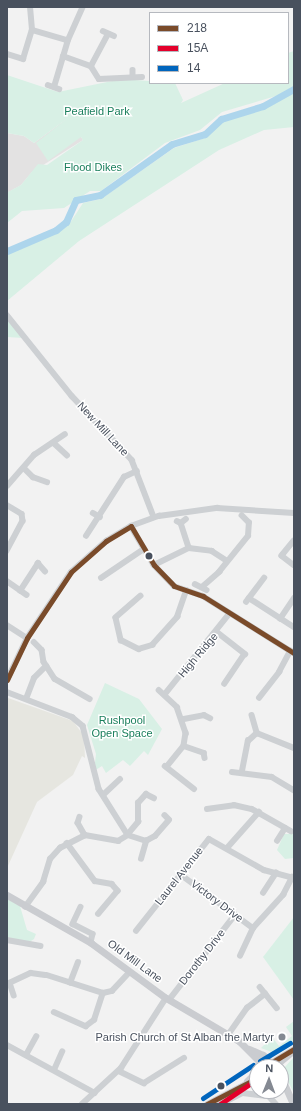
<!DOCTYPE html>
<style>
body{margin:0}
#map{position:relative;width:301px;height:1111px;overflow:hidden;background:#f2f2f2;font-family:Helvetica,sans-serif}
div>[style]{position:absolute}
[style*='--x']{left:calc(var(--x)*1px);top:calc(var(--y)*1px);width:calc(var(--w)*1px);rotate:calc(var(--a)*1deg)}
.commercial>*{inset:0;background:#e6e6e0}
.education>*{inset:0;background:#e3e2e2}
.green>*{inset:0;background:#d8f0e5}
.river>*{height:7px;margin:-3.5px;padding:0 3.5px;transform-origin:3.5px;border-radius:3.5px;background:#add5ec}
.minor>*{height:5.5px;margin:-2.75px;padding:0 2.75px;transform-origin:2.75px;border-radius:2.75px;background:#cdd0d3}
.major>*{height:7px;margin:-3.5px;padding:0 3.5px;transform-origin:3.5px;border-radius:3.5px;background:#caccd0}
.bus-1>*{height:5px;margin:-2.5px;padding:0 2.5px;transform-origin:2.5px;border-radius:2.5px;background:#7a4b2a}
.bus-2>*{height:5px;margin:-2.5px;padding:0 2.5px;transform-origin:2.5px;border-radius:2.5px;background:#e4002b}
.bus-3>*{height:5px;margin:-2.5px;padding:0 2.5px;transform-origin:2.5px;border-radius:2.5px;background:#0065bd}
.dots>*{width:11px;height:11px;translate:-50% -50%;box-sizing:border-box;border:2px solid #fff;border-radius:50%}
span{translate:-50% -50%;white-space:nowrap;text-align:center;line-height:1.15;-webkit-text-stroke:3px #fff;paint-order:stroke}
.park-label{font-size:11px;color:#1a7f5c}
.street-label{font-size:11px;color:#49515e}
.poi-label{font-size:11px;color:#49515e}
.right{translate:-100% -50%;text-align:right}
.frame{position:absolute;inset:0;border:8px solid #49515e;pointer-events:none}
.legend{position:absolute;left:149px;top:12px;width:140px;height:72px;box-sizing:border-box;background:#fff;border:1px solid #b6b9bf;margin:0;padding:5px 7px;list-style:none;font-size:12px;color:#49515e}
.legend li{display:flex;align-items:center;gap:8px;height:20px}
.legend b{width:20px;border:1px solid #b6b9bf}
.north{position:absolute;left:249px;top:1059px;width:40px;height:40px;box-sizing:border-box;background:#fff;border:1px solid #b6b9bf;border-radius:50%;rotate:1deg;font-size:11px;font-weight:700;line-height:16px;text-align:center;color:#49515e}
.north::after{content:'';display:block;margin:auto;width:14px;height:18px;background:#848992;clip-path:polygon(50% 0,100% 100%,50% 72%,0 100%)}
</style>
<div id="map">
<div class="commercial">
<div style="clip-path:polygon(8px 698px,73px 721px,84px 736px,85px 758px,82px 756px,73px 775px,37px 802px,7px 868px)"></div>
</div>
<div class="education">
<div style="clip-path:polygon(68px 118px,83px 140px,32px 172px,21px 185px,7px 193px,7px 133px,24px 136px,34px 143px)"></div>
</div>
<div class="green">
<div style="clip-path:polygon(294px 51px,294px 86px,276px 96px,222px 112px,200px 130px,165px 143px,101px 191px,90px 191px,64px 208px,22px 211px,7px 223px,8px 192px,21px 185px,38px 164px,47px 165px,83px 140px,81px 137px,48px 161px,36px 143px,68px 118px,34px 143px,24px 136px,7px 133px,7px 75px,58px 92px,122px 79px,175px 83px,183px 100px,181px 103px,225px 83px,288px 83px,288px 53px)"></div>
<div style="clip-path:polygon(294px 92px,294px 127px,264px 130px,219px 150px,79px 241px,7px 301px,7px 255px,58px 232px,70px 223px,83px 203px,101px 199px,174px 148px,205px 138px,222px 119px,262px 108px)"></div>
<div style="clip-path:polygon(7px 318px,23px 338px,7px 337px)"></div>
<div style="clip-path:polygon(105px 683px,139px 699px,162px 729px,148px 755px,144px 751px,130px 766px,123px 760px,106px 773px,102px 766px,94px 771px,96px 754px,87px 725px)"></div>
<div style="clip-path:polygon(294px 829px,294px 858px,285px 859px,277px 850px,284px 834px,291px 834px)"></div>
<div style="clip-path:polygon(7px 899px,20px 906px,27px 930px,36px 934px,34px 939px,28px 943px,7px 937px)"></div>
<div style="clip-path:polygon(294px 917px,294px 1000px,263px 957px)"></div>
<div style="clip-path:polygon(294px 1021px,294px 1044px,277px 1054px,261px 1048px,272px 1037px,279px 1046px,292px 1036px,286px 1027px)"></div>
<div style="clip-path:polygon(294px 1057px,294px 1093px,282px 1070px)"></div>
</div>
<div class="river">
<div style="--x:7;--y:251;--w:53;--a:-23.2"></div>
<div style="--x:56;--y:230;--w:13;--a:-39"></div>
<div style="--x:66;--y:222;--w:24;--a:-66"></div>
<div style="--x:76;--y:200;--w:25;--a:-12"></div>
<div style="--x:100;--y:195;--w:88;--a:-35.3"></div>
<div style="--x:172;--y:144;--w:34;--a:-17"></div>
<div style="--x:205;--y:134;--w:22;--a:-43"></div>
<div style="--x:221;--y:119;--w:44;--a:-17.2"></div>
<div style="--x:263;--y:106;--w:35;--a:-29"></div>
</div>
<div class="minor">
<div style="--x:32;--y:30;--w:37;--a:16"></div>
<div style="--x:103;--y:31;--w:12;--a:24"></div>
<div style="--x:7;--y:54;--w:17;--a:17"></div>
<div style="--x:23;--y:59;--w:30;--a:-73"></div>
<div style="--x:32;--y:30;--w:23;--a:-95"></div>
<div style="--x:63;--y:56;--w:30;--a:20"></div>
<div style="--x:91;--y:66;--w:15;--a:58"></div>
<div style="--x:99;--y:79;--w:43;--a:-2.7"></div>
<div style="--x:91;--y:66;--w:36;--a:-62"></div>
<div style="--x:133;--y:70;--w:7;--a:90"></div>
<div style="--x:48;--y:85;--w:12;--a:20"></div>
<div style="--x:54;--y:87;--w:49;--a:-73.4"></div>
<div style="--x:68;--y:40;--w:36;--a:-66"></div>
<div style="--x:7;--y:315;--w:104;--a:51.3"></div>
<div style="--x:72;--y:396;--w:88;--a:46.8"></div>
<div style="--x:132;--y:460;--w:61;--a:68.9"></div>
<div style="--x:54;--y:443;--w:18;--a:43"></div>
<div style="--x:24;--y:468;--w:13;--a:45"></div>
<div style="--x:33;--y:477;--w:15;--a:20"></div>
<div style="--x:7;--y:486;--w:41;--a:-48.9"></div>
<div style="--x:34;--y:455;--w:37;--a:-34"></div>
<div style="--x:7;--y:505;--w:17;--a:31"></div>
<div style="--x:22;--y:514;--w:7;--a:82"></div>
<div style="--x:23;--y:521;--w:34;--a:118"></div>
<div style="--x:93;--y:513;--w:8;--a:30"></div>
<div style="--x:177;--y:521;--w:4;--a:27"></div>
<div style="--x:181;--y:523;--w:26;--a:72"></div>
<div style="--x:181;--y:523;--w:6;--a:-39"></div>
<div style="--x:131;--y:526;--w:45;--a:59.5"></div>
<div style="--x:154;--y:565;--w:29;--a:46"></div>
<div style="--x:174;--y:586;--w:31;--a:19"></div>
<div style="--x:203;--y:596;--w:107;--a:32.1"></div>
<div style="--x:86;--y:536;--w:70;--a:-57.2"></div>
<div style="--x:124;--y:477;--w:14;--a:-25"></div>
<div style="--x:294;--y:541;--w:19;--a:129"></div>
<div style="--x:282;--y:556;--w:15;--a:37"></div>
<div style="--x:154;--y:565;--w:39;--a:-26"></div>
<div style="--x:189;--y:548;--w:23;--a:7"></div>
<div style="--x:212;--y:551;--w:17;--a:33"></div>
<div style="--x:101;--y:578;--w:52;--a:-34"></div>
<div style="--x:7;--y:581;--w:24;--a:35"></div>
<div style="--x:195;--y:584;--w:13;--a:27"></div>
<div style="--x:202;--y:587;--w:23;--a:-41"></div>
<div style="--x:219;--y:572;--w:46;--a:-51.1"></div>
<div style="--x:248;--y:536;--w:13;--a:-86"></div>
<div style="--x:249;--y:523;--w:10;--a:-135"></div>
<div style="--x:20;--y:591;--w:33;--a:-57"></div>
<div style="--x:38;--y:563;--w:11;--a:49"></div>
<div style="--x:141;--y:596;--w:33;--a:139"></div>
<div style="--x:116;--y:618;--w:23;--a:77"></div>
<div style="--x:121;--y:640;--w:20;--a:27"></div>
<div style="--x:139;--y:649;--w:14;--a:-17"></div>
<div style="--x:152;--y:645;--w:38;--a:-48"></div>
<div style="--x:177;--y:617;--w:28;--a:-71"></div>
<div style="--x:249;--y:598;--w:54;--a:32.8"></div>
<div style="--x:246;--y:602;--w:30;--a:-53"></div>
<div style="--x:280;--y:619;--w:25;--a:-56"></div>
<div style="--x:7;--y:625;--w:24;--a:33"></div>
<div style="--x:217;--y:632;--w:36;--a:38"></div>
<div style="--x:245;--y:654;--w:36;--a:124"></div>
<div style="--x:34;--y:642;--w:11;--a:45"></div>
<div style="--x:42;--y:650;--w:12;--a:81"></div>
<div style="--x:44;--y:662;--w:20;--a:57"></div>
<div style="--x:55;--y:679;--w:40;--a:29.7"></div>
<div style="--x:7;--y:680;--w:47;--a:-64.5"></div>
<div style="--x:27;--y:638;--w:79;--a:-56.3"></div>
<div style="--x:71;--y:572;--w:47;--a:-41.5"></div>
<div style="--x:106;--y:541;--w:29;--a:-31"></div>
<div style="--x:131;--y:526;--w:30;--a:-20"></div>
<div style="--x:159;--y:516;--w:59;--a:-7.9"></div>
<div style="--x:217;--y:508;--w:77;--a:3.7"></div>
<div style="--x:159;--y:690;--w:25;--a:43"></div>
<div style="--x:177;--y:707;--w:28;--a:71"></div>
<div style="--x:186;--y:733;--w:13;--a:99"></div>
<div style="--x:184;--y:746;--w:27;--a:129"></div>
<div style="--x:7;--y:692;--w:70;--a:21"></div>
<div style="--x:72;--y:717;--w:14;--a:39"></div>
<div style="--x:83;--y:726;--w:65;--a:75.7"></div>
<div style="--x:99;--y:789;--w:54;--a:57.8"></div>
<div style="--x:165;--y:694;--w:102;--a:-51.3"></div>
<div style="--x:259;--y:698;--w:33;--a:-52"></div>
<div style="--x:279;--y:672;--w:24;--a:-62"></div>
<div style="--x:26;--y:699;--w:22;--a:-69"></div>
<div style="--x:34;--y:678;--w:17;--a:-45"></div>
<div style="--x:252;--y:715;--w:19;--a:74"></div>
<div style="--x:257;--y:733;--w:40;--a:22"></div>
<div style="--x:184;--y:719;--w:20;--a:-11"></div>
<div style="--x:204;--y:715;--w:7;--a:27"></div>
<div style="--x:184;--y:746;--w:21;--a:19"></div>
<div style="--x:204;--y:753;--w:5;--a:79"></div>
<div style="--x:165;--y:766;--w:37;--a:38"></div>
<div style="--x:242;--y:771;--w:31;--a:-79"></div>
<div style="--x:248;--y:741;--w:12;--a:-42"></div>
<div style="--x:232;--y:772;--w:40;--a:7.1"></div>
<div style="--x:272;--y:777;--w:26;--a:31"></div>
<div style="--x:103;--y:795;--w:23;--a:-43"></div>
<div style="--x:207;--y:809;--w:27;--a:-8"></div>
<div style="--x:234;--y:805;--w:18;--a:13"></div>
<div style="--x:252;--y:809;--w:45;--a:29.4"></div>
<div style="--x:80;--y:817;--w:6;--a:108"></div>
<div style="--x:78;--y:823;--w:14;--a:60"></div>
<div style="--x:128;--y:834;--w:16;--a:-50"></div>
<div style="--x:138;--y:822;--w:19;--a:-90"></div>
<div style="--x:138;--y:803;--w:12;--a:-48"></div>
<div style="--x:146;--y:794;--w:9;--a:27"></div>
<div style="--x:128;--y:835;--w:19;--a:18"></div>
<div style="--x:146;--y:841;--w:10;--a:-29"></div>
<div style="--x:155;--y:836;--w:21;--a:-49"></div>
<div style="--x:169;--y:820;--w:6;--a:-135"></div>
<div style="--x:277;--y:841;--w:15;--a:-58"></div>
<div style="--x:67;--y:843;--w:47;--a:53.6"></div>
<div style="--x:95;--y:881;--w:17;--a:10"></div>
<div style="--x:112;--y:884;--w:9;--a:49"></div>
<div style="--x:118;--y:891;--w:30;--a:130"></div>
<div style="--x:227;--y:848;--w:48;--a:-48.4"></div>
<div style="--x:141;--y:859;--w:19;--a:-74"></div>
<div style="--x:180;--y:874;--w:91;--a:36.5"></div>
<div style="--x:263;--y:893;--w:24;--a:-57"></div>
<div style="--x:25;--y:907;--w:31;--a:-54"></div>
<div style="--x:43;--y:882;--w:24;--a:-73"></div>
<div style="--x:50;--y:859;--w:15;--a:-48"></div>
<div style="--x:60;--y:848;--w:28;--a:-27"></div>
<div style="--x:85;--y:835;--w:34;--a:10"></div>
<div style="--x:118;--y:841;--w:12;--a:-31"></div>
<div style="--x:81;--y:907;--w:19;--a:115"></div>
<div style="--x:73;--y:924;--w:22;--a:27"></div>
<div style="--x:93;--y:934;--w:9;--a:103"></div>
<div style="--x:136;--y:931;--w:117;--a:-51.6"></div>
<div style="--x:209;--y:839;--w:63;--a:29.4"></div>
<div style="--x:264;--y:870;--w:31;--a:15"></div>
<div style="--x:7;--y:940;--w:34;--a:10"></div>
<div style="--x:240;--y:956;--w:31;--a:-65"></div>
<div style="--x:253;--y:928;--w:45;--a:-47.7"></div>
<div style="--x:283;--y:895;--w:20;--a:-63"></div>
<div style="--x:47;--y:975;--w:59;--a:17.8"></div>
<div style="--x:103;--y:993;--w:9;--a:-13"></div>
<div style="--x:112;--y:991;--w:26;--a:-47"></div>
<div style="--x:10;--y:983;--w:13;--a:72"></div>
<div style="--x:70;--y:983;--w:22;--a:-69"></div>
<div style="--x:7;--y:984;--w:26;--a:-25"></div>
<div style="--x:31;--y:973;--w:14;--a:8"></div>
<div style="--x:260;--y:987;--w:27;--a:51"></div>
<div style="--x:169;--y:1000;--w:108;--a:-52.2"></div>
<div style="--x:54;--y:1012;--w:35;--a:24"></div>
<div style="--x:86;--y:1026;--w:10;--a:-37"></div>
<div style="--x:94;--y:1020;--w:28;--a:-72"></div>
<div style="--x:228;--y:1035;--w:33;--a:-55"></div>
<div style="--x:247;--y:1008;--w:23;--a:-38"></div>
<div style="--x:7;--y:1045;--w:100;--a:28.6"></div>
<div style="--x:26;--y:1055;--w:21;--a:-61"></div>
<div style="--x:54;--y:1070;--w:20;--a:-66"></div>
<div style="--x:119;--y:1071;--w:28;--a:26"></div>
<div style="--x:144;--y:1083;--w:47;--a:-32"></div>
<div style="--x:82;--y:1104;--w:53;--a:-42.7"></div>
<div style="--x:121;--y:1068;--w:83;--a:-57.3"></div>
<div style="--x:221;--y:1104;--w:25;--a:-27"></div>
<div style="--x:243;--y:1093;--w:26;--a:7"></div>
<div style="--x:269;--y:1096;--w:11;--a:49"></div>
</div>
<div class="major">
<div style="--x:7;--y:895;--w:97;--a:29.7"></div>
<div style="--x:91;--y:943;--w:93;--a:36.3"></div>
<div style="--x:166;--y:998;--w:85;--a:30.5"></div>
<div style="--x:239;--y:1041;--w:37;--a:45"></div>
<div style="--x:249;--y:1049;--w:15;--a:23"></div>
<div style="--x:263;--y:1055;--w:17;--a:45"></div>
<div style="--x:264;--y:1067;--w:35;--a:-31"></div>
<div style="--x:273;--y:1067;--w:26;--a:-39"></div>
<div style="--x:281;--y:1077;--w:30;--a:66"></div>
<div style="--x:247;--y:1081;--w:14;--a:-45"></div>
<div style="--x:207;--y:1104;--w:56;--a:-27.5"></div>
</div>
<div class="bus-1">
<div style="--x:7;--y:680;--w:47;--a:-64.5"></div>
<div style="--x:27;--y:638;--w:79;--a:-56.3"></div>
<div style="--x:71;--y:572;--w:47;--a:-41.5"></div>
<div style="--x:106;--y:541;--w:29;--a:-31"></div>
<div style="--x:131;--y:526;--w:45;--a:59.5"></div>
<div style="--x:154;--y:565;--w:29;--a:46"></div>
<div style="--x:174;--y:586;--w:31;--a:19"></div>
<div style="--x:203;--y:596;--w:107;--a:32.1"></div>
<div style="--x:264;--y:1067;--w:35;--a:-31"></div>
<div style="--x:207;--y:1104;--w:56;--a:-27.5"></div>
</div>
<div class="bus-2">
<div style="--x:220;--y:1104;--w:45;--a:-34"></div>
</div>
<div class="bus-3">
<div style="--x:260;--y:1061;--w:35;--a:-31"></div>
<div style="--x:203;--y:1098;--w:60;--a:-33.4"></div>
</div>
<div class="dots">
<div style="left:149px;top:556px;background:#49515e"></div>
<div style="left:282px;top:1037px;background:#848992"></div>
<div style="left:221px;top:1086px;background:#49515e"></div>
</div>
<div class="park-label">
<span style="left:97px;top:111px">Peafield Park</span>
<span style="left:93px;top:167px">Flood Dikes</span>
<span style="left:122px;top:727px">Rushpool<br>Open Space</span>
</div>
<div class="street-label">
<span style="left:103px;top:429px;rotate:47deg">New Mill Lane</span>
<span style="left:198px;top:655px;rotate:-50deg">High Ridge</span>
<span style="left:179px;top:876px;rotate:-52deg">Laurel Avenue</span>
<span style="left:217px;top:901px;rotate:37deg">Victory Drive</span>
<span style="left:202px;top:957px;rotate:-52deg">Dorothy Drive</span>
<span style="left:135px;top:961px;rotate:36deg">Old Mill Lane</span>
</div>
<div class="poi-label">
<span class="right" style="left:274px;top:1037px">Parish Church of St Alban the Martyr</span>
</div>
<div class="frame"></div>
<ul class="legend">
<li><b style="height:5px;background:#7a4b2a"></b>218</li>
<li><b style="height:5px;background:#e4002b"></b>15A</li>
<li><b style="height:5px;background:#0065bd"></b>14</li>
</ul>
<div class="north">N</div>
</div>
